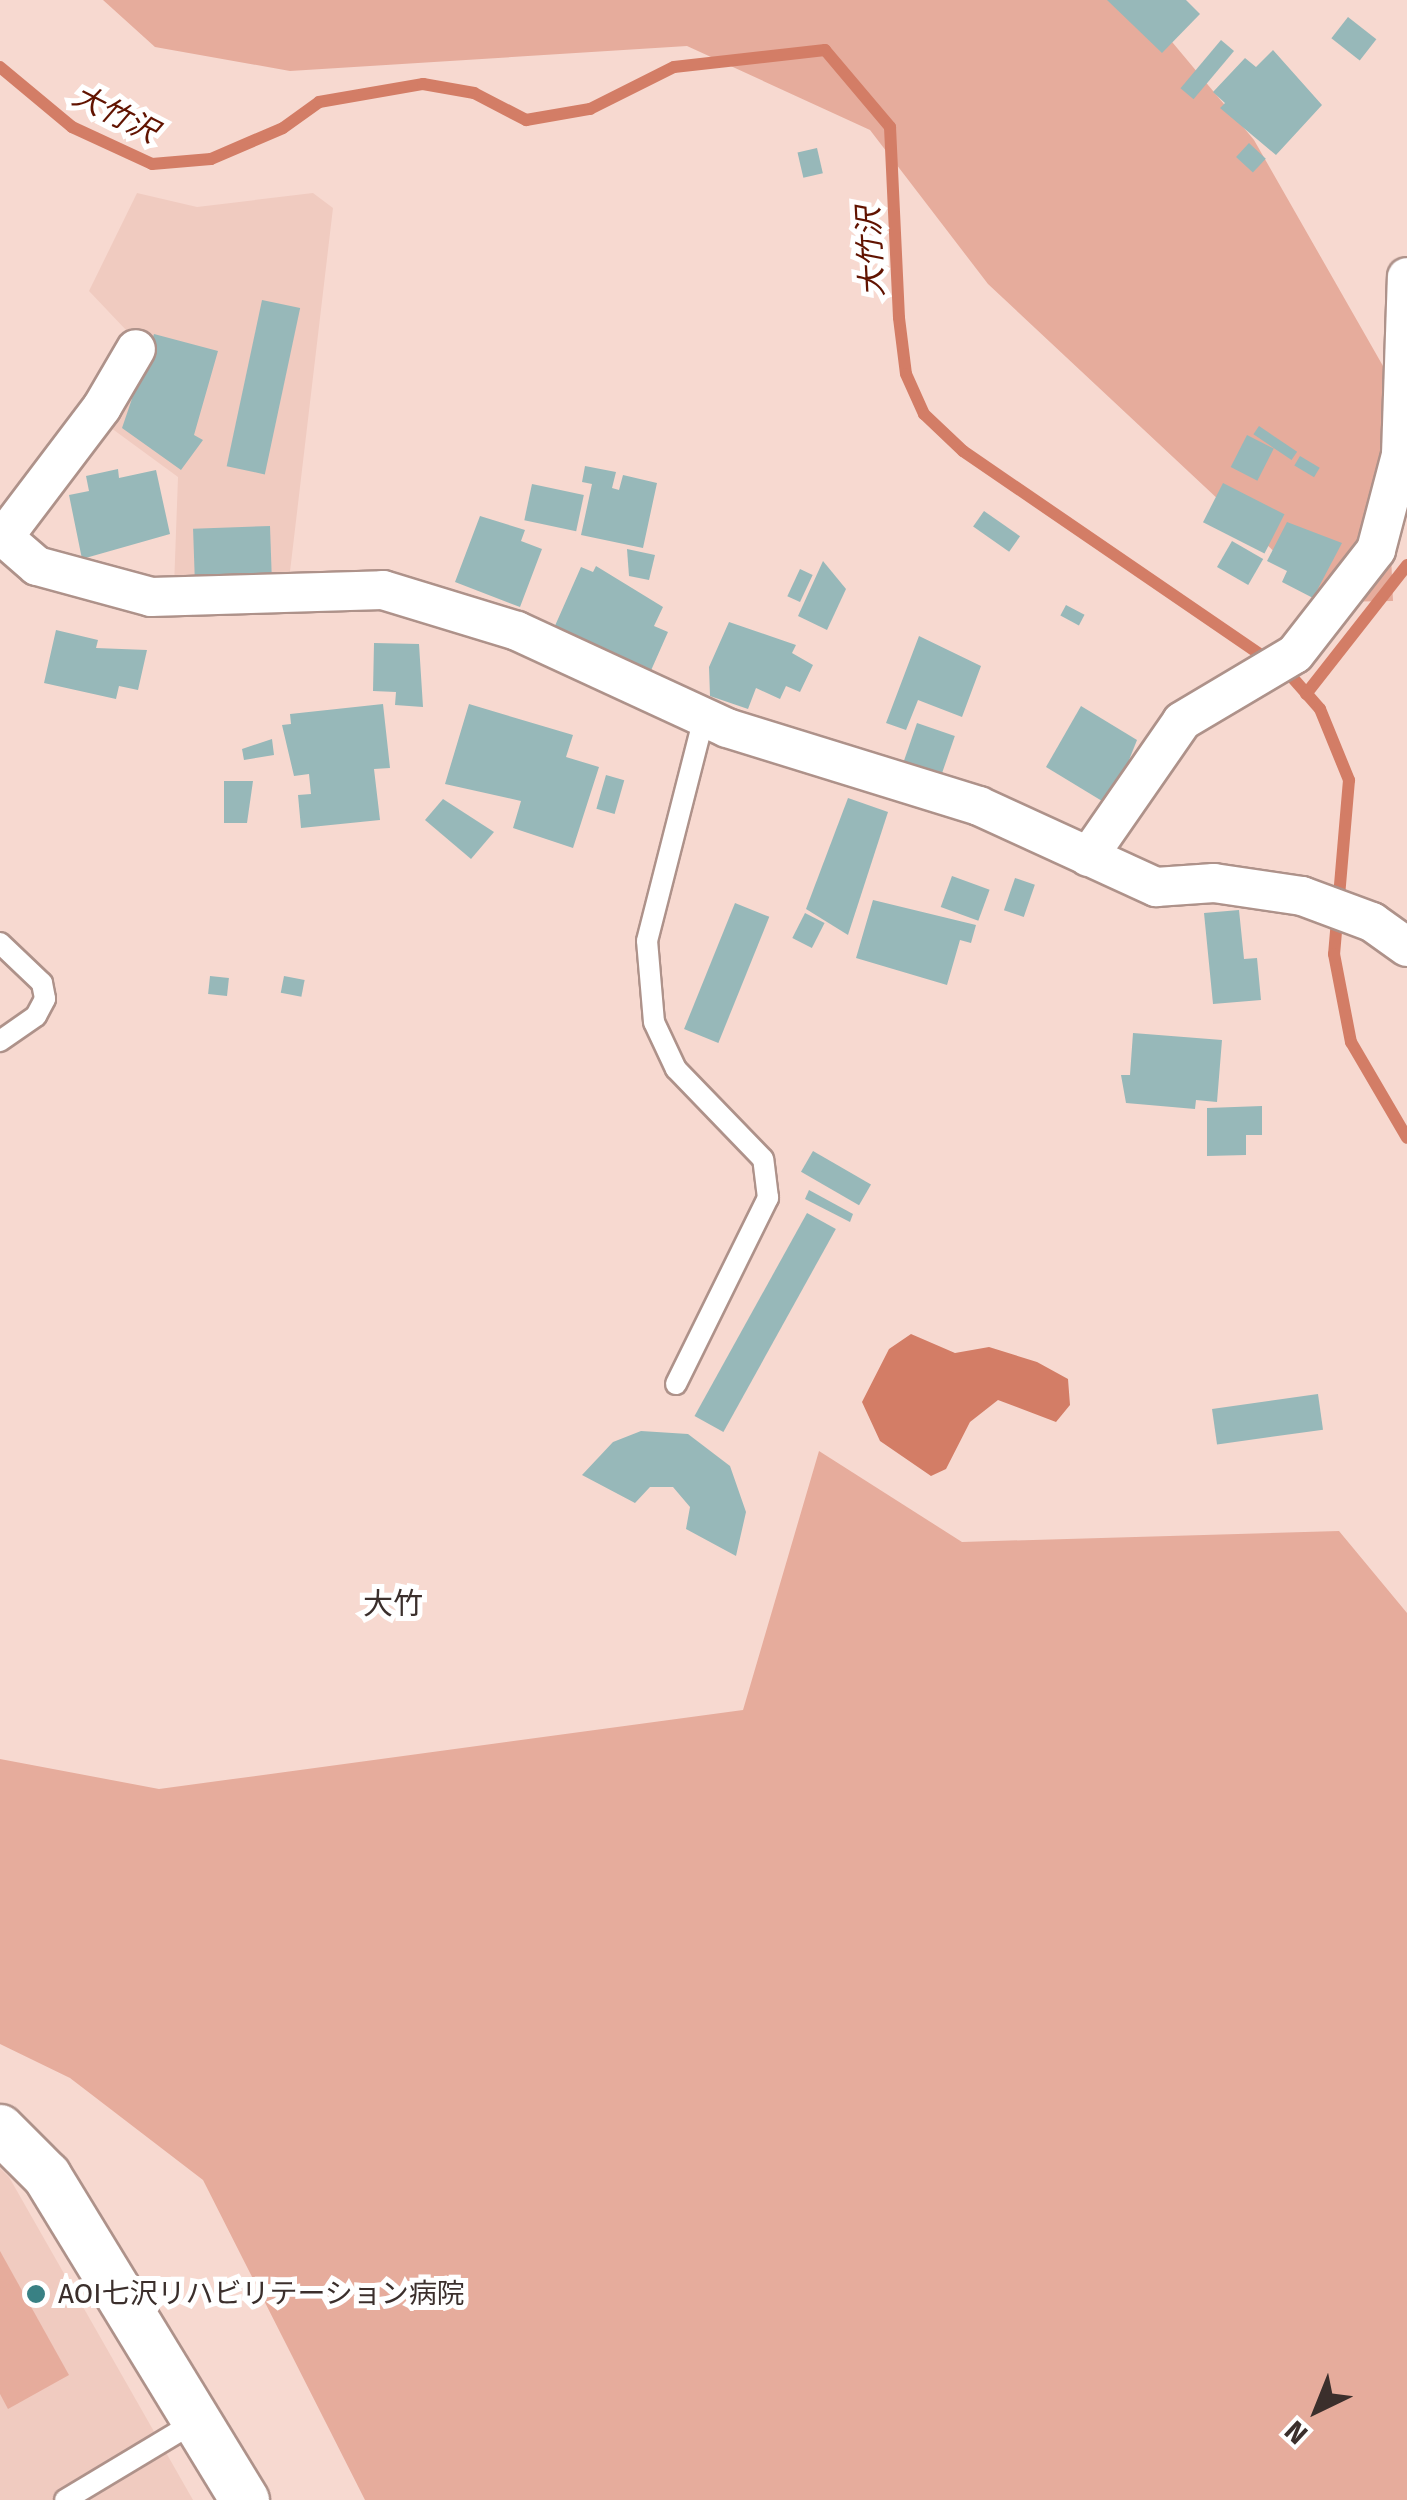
<!DOCTYPE html>
<meta charset="utf-8">
<style>
body{margin:0}
#map{position:relative;width:1407px;height:2500px;overflow:hidden;background:#f7d9d0;font-family:"Fira Sans","Noto Sans JP",sans-serif}
div>[style]{position:absolute}
[style*='--x']{left:calc(var(--x)*1px);top:calc(var(--y)*1px);width:calc(var(--w)*1px);rotate:calc(var(--a)*1deg)}
.built>*{inset:0;background:#f0cbc0}
.green>*{inset:0;background:#e6ac9c}
.water>*{inset:0;background:#d37d66}
.stream>*{height:12px;margin:-6px;padding:0 6px;transform-origin:6px;border-radius:6px;background:#d37d66}
.building>*{inset:0;background:#97b8b9;transform-origin:0 0}
.roads{filter:drop-shadow(2px 0 #ae928a) drop-shadow(-2px 0 #ae928a) drop-shadow(0 2px #ae928a) drop-shadow(0 -2px #ae928a)}
.service>*{height:20px;margin:-10px;padding:0 10px;transform-origin:10px;border-radius:10px;background:#fff}
.minor>*{height:38px;margin:-19px;padding:0 19px;transform-origin:19px;border-radius:19px;background:#fff}
.tertiary>*{height:48px;margin:-24px;padding:0 24px;transform-origin:24px;border-radius:24px;background:#fff}
.dots>*{width:28px;height:28px;translate:-50% -50%;box-sizing:border-box;border:5px solid #fff;border-radius:50%}
span{translate:-50% -50%;white-space:nowrap;text-align:center;line-height:1.15;-webkit-text-stroke:10px #fff;paint-order:stroke}
.poi-label{font-size:28px;color:#3b2f2c}
.left{translate:0 -50%;text-align:left}
.water-label{font-size:30px;color:#611300;font-style:italic}
.neighbourhood-label{font-size:30px;color:#3b2f2c}
.north{position:absolute;left:1267px;top:2360px;width:100px;height:100px;-webkit-text-stroke:8px #fff;paint-order:stroke;rotate:223deg;font-size:28px;font-weight:700;line-height:40px;text-align:center;color:#3b2f2c}
.north::after{content:'';display:block;margin:auto;width:35px;height:45px;background:#3b2f2c;clip-path:polygon(50% 0,100% 100%,50% 72%,0 100%)}
</style>
<div id="map">
<div class="built">
<div style="clip-path:polygon(137px 193px,197px 207px,313px 193px,333px 208px,289px 580px,174px 587px,178px 477px,107px 425px,146px 337px,126px 330px,89px 291px)"></div>
<div style="clip-path:polygon(0 2168px,9px 2177px,193px 2500px,0 2500px)"></div>
</div>
<div class="green">
<div style="clip-path:polygon(103px 0,1137px 0,1254px 140px,1383px 366px,1393px 601px,1328px 602px,988px 284px,870px 130px,687px 46px,290px 71px,155px 47px)"></div>
<div style="clip-path:polygon(819px 1451px,962px 1542px,1339px 1531px,1407px 1613px,1407px 2500px,365px 2500px,203px 2180px,70px 2078px,0 2044px,0 1759px,159px 1789px,743px 1710px)"></div>
<div style="clip-path:polygon(0 2251px,69px 2375px,8px 2409px,0 2394px)"></div>
</div>
<div class="water">
<div style="clip-path:polygon(911px 1334px,955px 1353px,989px 1347px,1037px 1362px,1068px 1379px,1070px 1405px,1056px 1422px,998px 1400px,970px 1422px,946px 1469px,931px 1476px,880px 1441px,862px 1402px,889px 1349px)"></div>
</div>
<div class="stream">
<div style="--x:0;--y:67;--w:94;--a:39.8"></div>
<div style="--x:72;--y:127;--w:88;--a:24.8"></div>
<div style="--x:152;--y:164;--w:59;--a:-4.8"></div>
<div style="--x:211;--y:159;--w:78;--a:-23.3"></div>
<div style="--x:283;--y:128;--w:44;--a:-35.8"></div>
<div style="--x:319;--y:102;--w:106;--a:-9.8"></div>
<div style="--x:423;--y:84;--w:52;--a:10"></div>
<div style="--x:474;--y:93;--w:59;--a:27.4"></div>
<div style="--x:526;--y:120;--w:65;--a:-9.8"></div>
<div style="--x:590;--y:109;--w:94;--a:-26.6"></div>
<div style="--x:674;--y:67;--w:152;--a:-6.4"></div>
<div style="--x:825;--y:50;--w:101;--a:49.8"></div>
<div style="--x:890;--y:127;--w:191;--a:87.3"></div>
<div style="--x:899;--y:318;--w:56;--a:82.9"></div>
<div style="--x:906;--y:374;--w:44;--a:65.8"></div>
<div style="--x:924;--y:414;--w:54;--a:43.5"></div>
<div style="--x:963;--y:451;--w:398;--a:34.4"></div>
<div style="--x:1291;--y:676;--w:44;--a:48.7"></div>
<div style="--x:1320;--y:709;--w:77;--a:67.8"></div>
<div style="--x:1349;--y:780;--w:175;--a:94.9"></div>
<div style="--x:1334;--y:954;--w:90;--a:79.1"></div>
<div style="--x:1351;--y:1042;--w:111;--a:59.7"></div>
<div style="--x:1306;--y:694;--w:164;--a:-51.9"></div>
</div>
<div class="building">
<div style="clip-path:polygon(1107px 0,1186px 0,1200px 14px,1162px 53px)"></div>
<div style="left:1348px;top:17px;width:36px;height:27px;rotate:38deg"></div>
<div style="left:1221px;top:40px;width:17px;height:63px;rotate:40deg"></div>
<div style="clip-path:polygon(1273px 50px,1322px 105px,1276px 155px,1220px 108px,1225px 103px,1213px 92px,1245px 58px,1256px 67px)"></div>
<div style="left:1249px;top:143px;width:23px;height:19px;rotate:43deg"></div>
<div style="left:817px;top:148px;width:26px;height:20px;rotate:77deg"></div>
<div style="left:262px;top:300px;width:39px;height:170px;rotate:12deg"></div>
<div style="clip-path:polygon(154px 334px,218px 351px,194px 435px,203px 440px,181px 470px,122px 428px)"></div>
<div style="left:1259px;top:426px;width:46px;height:10px;rotate:34deg"></div>
<div style="left:1247px;top:435px;width:30px;height:36px;rotate:27deg"></div>
<div style="left:1300px;top:456px;width:23px;height:11px;rotate:31deg"></div>
<div style="clip-path:polygon(585px 466px,616px 472px,612px 488px,619px 490px,623px 475px,657px 483px,643px 548px,581px 535px,592px 484px,582px 482px)"></div>
<div style="clip-path:polygon(118px 469px,119px 478px,156px 470px,170px 534px,82px 559px,69px 495px,89px 491px,86px 476px)"></div>
<div style="left:1223px;top:483px;width:69px;height:44px;rotate:27deg"></div>
<div style="left:532px;top:484px;width:53px;height:37px;rotate:12deg"></div>
<div style="left:984px;top:511px;width:44px;height:19px;rotate:35deg"></div>
<div style="clip-path:polygon(480px 516px,525px 530px,521px 541px,542px 549px,520px 607px,455px 582px)"></div>
<div style="clip-path:polygon(1287px 522px,1342px 543px,1313px 598px,1282px 582px,1287px 571px,1267px 561px)"></div>
<div style="left:270px;top:526px;width:50px;height:77px;rotate:88deg"></div>
<div style="left:1232px;top:541px;width:36px;height:30px;rotate:30deg"></div>
<div style="clip-path:polygon(627px 549px,655px 555px,649px 580px,629px 576px)"></div>
<div style="clip-path:polygon(823px 561px,846px 589px,827px 630px,798px 616px)"></div>
<div style="clip-path:polygon(596px 566px,663px 607px,654px 626px,668px 632px,649px 675px,554px 628px,581px 567px,593px 572px)"></div>
<div style="left:800px;top:569px;width:14px;height:30px;rotate:25deg"></div>
<div style="left:1066px;top:605px;width:21px;height:12px;rotate:28deg"></div>
<div style="clip-path:polygon(729px 622px,796px 645px,792px 653px,813px 665px,800px 692px,786px 686px,780px 699px,756px 688px,748px 709px,710px 696px,709px 667px)"></div>
<div style="clip-path:polygon(56px 630px,98px 640px,96px 648px,147px 650px,138px 690px,119px 686px,116px 699px,44px 683px)"></div>
<div style="clip-path:polygon(919px 636px,981px 666px,962px 717px,918px 700px,906px 730px,886px 723px)"></div>
<div style="clip-path:polygon(374px 643px,419px 644px,423px 707px,395px 705px,396px 692px,373px 691px)"></div>
<div style="clip-path:polygon(383px 704px,390px 768px,374px 769px,380px 820px,301px 828px,298px 795px,311px 794px,309px 774px,294px 776px,282px 725px,291px 724px,290px 714px)"></div>
<div style="clip-path:polygon(469px 704px,573px 735px,566px 757px,599px 767px,573px 848px,513px 828px,521px 801px,445px 784px)"></div>
<div style="clip-path:polygon(1081px 706px,1137px 740px,1114px 798px,1102px 801px,1046px 767px)"></div>
<div style="left:917px;top:723px;width:40px;height:41px;rotate:19deg"></div>
<div style="clip-path:polygon(272px 739px,274px 755px,244px 760px,242px 749px)"></div>
<div style="left:606px;top:775px;width:19px;height:35px;rotate:16deg"></div>
<div style="clip-path:polygon(224px 781px,253px 781px,247px 823px,224px 823px)"></div>
<div style="clip-path:polygon(848px 798px,888px 812px,848px 935px,806px 909px)"></div>
<div style="clip-path:polygon(443px 799px,494px 832px,471px 859px,425px 820px)"></div>
<div style="left:952px;top:876px;width:40px;height:33px;rotate:20deg"></div>
<div style="left:1015px;top:878px;width:21px;height:34px;rotate:19deg"></div>
<div style="clip-path:polygon(873px 900px,976px 925px,971px 943px,960px 940px,947px 985px,856px 958px)"></div>
<div style="left:735px;top:903px;width:37px;height:136px;rotate:22deg"></div>
<div style="clip-path:polygon(1239px 910px,1244px 959px,1257px 958px,1261px 1000px,1213px 1004px,1204px 913px)"></div>
<div style="left:805px;top:913px;width:22px;height:28px;rotate:27deg"></div>
<div style="left:210px;top:976px;width:19px;height:18px;rotate:6deg"></div>
<div style="left:284px;top:976px;width:21px;height:17px;rotate:11deg"></div>
<div style="clip-path:polygon(1133px 1033px,1222px 1040px,1217px 1102px,1196px 1100px,1195px 1109px,1126px 1103px,1121px 1075px,1130px 1075px)"></div>
<div style="clip-path:polygon(1262px 1106px,1262px 1135px,1246px 1135px,1246px 1155px,1207px 1156px,1207px 1108px)"></div>
<div style="left:813px;top:1151px;width:67px;height:24px;rotate:30deg"></div>
<div style="clip-path:polygon(809px 1190px,853px 1214px,850px 1222px,805px 1199px)"></div>
<div style="left:807px;top:1213px;width:33px;height:232px;rotate:29deg"></div>
<div style="left:1318px;top:1394px;width:36px;height:107px;rotate:82deg"></div>
<div style="clip-path:polygon(641px 1431px,688px 1434px,730px 1466px,746px 1512px,736px 1556px,686px 1529px,690px 1507px,673px 1487px,650px 1487px,635px 1503px,582px 1475px,613px 1442px)"></div>
</div>
<div class="roads">
<div class="service">
<div style="--x:0;--y:943;--w:58;--a:43.6"></div>
<div style="--x:42;--y:983;--w:16;--a:79"></div>
<div style="--x:45;--y:999;--w:19;--a:118"></div>
<div style="--x:36;--y:1016;--w:44;--a:145.2"></div>
<div style="--x:676;--y:1384;--w:208;--a:-63.7"></div>
<div style="--x:768;--y:1198;--w:39;--a:-97"></div>
<div style="--x:763;--y:1159;--w:125;--a:-134"></div>
<div style="--x:676;--y:1069;--w:52;--a:-115.1"></div>
<div style="--x:654;--y:1022;--w:81;--a:-94.9"></div>
<div style="--x:647;--y:941;--w:230;--a:-75.7"></div>
<div style="--x:65;--y:2500;--w:149;--a:-31"></div>
</div>
<div class="minor">
<div style="--x:0;--y:534;--w:49;--a:40.9"></div>
<div style="--x:37;--y:566;--w:118;--a:15.2"></div>
<div style="--x:151;--y:597;--w:232;--a:-1.7"></div>
<div style="--x:383;--y:590;--w:140;--a:17"></div>
<div style="--x:517;--y:631;--w:231;--a:24.8"></div>
<div style="--x:727;--y:728;--w:264;--a:17.2"></div>
<div style="--x:979;--y:806;--w:195;--a:24.6"></div>
<div style="--x:1156;--y:887;--w:58;--a:-3.9"></div>
<div style="--x:1214;--y:883;--w:89;--a:8.4"></div>
<div style="--x:1302;--y:896;--w:75;--a:20.4"></div>
<div style="--x:1372;--y:922;--w:43;--a:35.5"></div>
<div style="--x:3;--y:538;--w:164;--a:-52.9"></div>
<div style="--x:102;--y:407;--w:67;--a:-59.6"></div>
<div style="--x:1088;--y:857;--w:165;--a:-55.3"></div>
<div style="--x:1182;--y:721;--w:131;--a:-30.7"></div>
<div style="--x:1295;--y:654;--w:132;--a:-52.1"></div>
<div style="--x:1376;--y:550;--w:98;--a:-75.3"></div>
<div style="--x:1401;--y:455;--w:178;--a:-88.1"></div>
</div>
<div class="tertiary">
<div style="--x:0;--y:2129;--w:66;--a:45"></div>
<div style="--x:47;--y:2176;--w:380;--a:58.6"></div>
</div>
</div>
<div class="dots">
<div style="left:36px;top:2294px;background:#398184"></div>
</div>
<div class="poi-label">
<span class="left" style="left:58px;top:2294px">AOI七沢リハビリテーション病院</span>
</div>
<div class="water-label">
<span style="left:115px;top:114px;rotate:27deg">大竹沢</span>
<span style="left:871px;top:252px;rotate:-93deg">大竹沢</span>
</div>
<div class="neighbourhood-label">
<span style="left:393px;top:1604px">大竹</span>
</div>
<div class="north">N</div>
</div>
